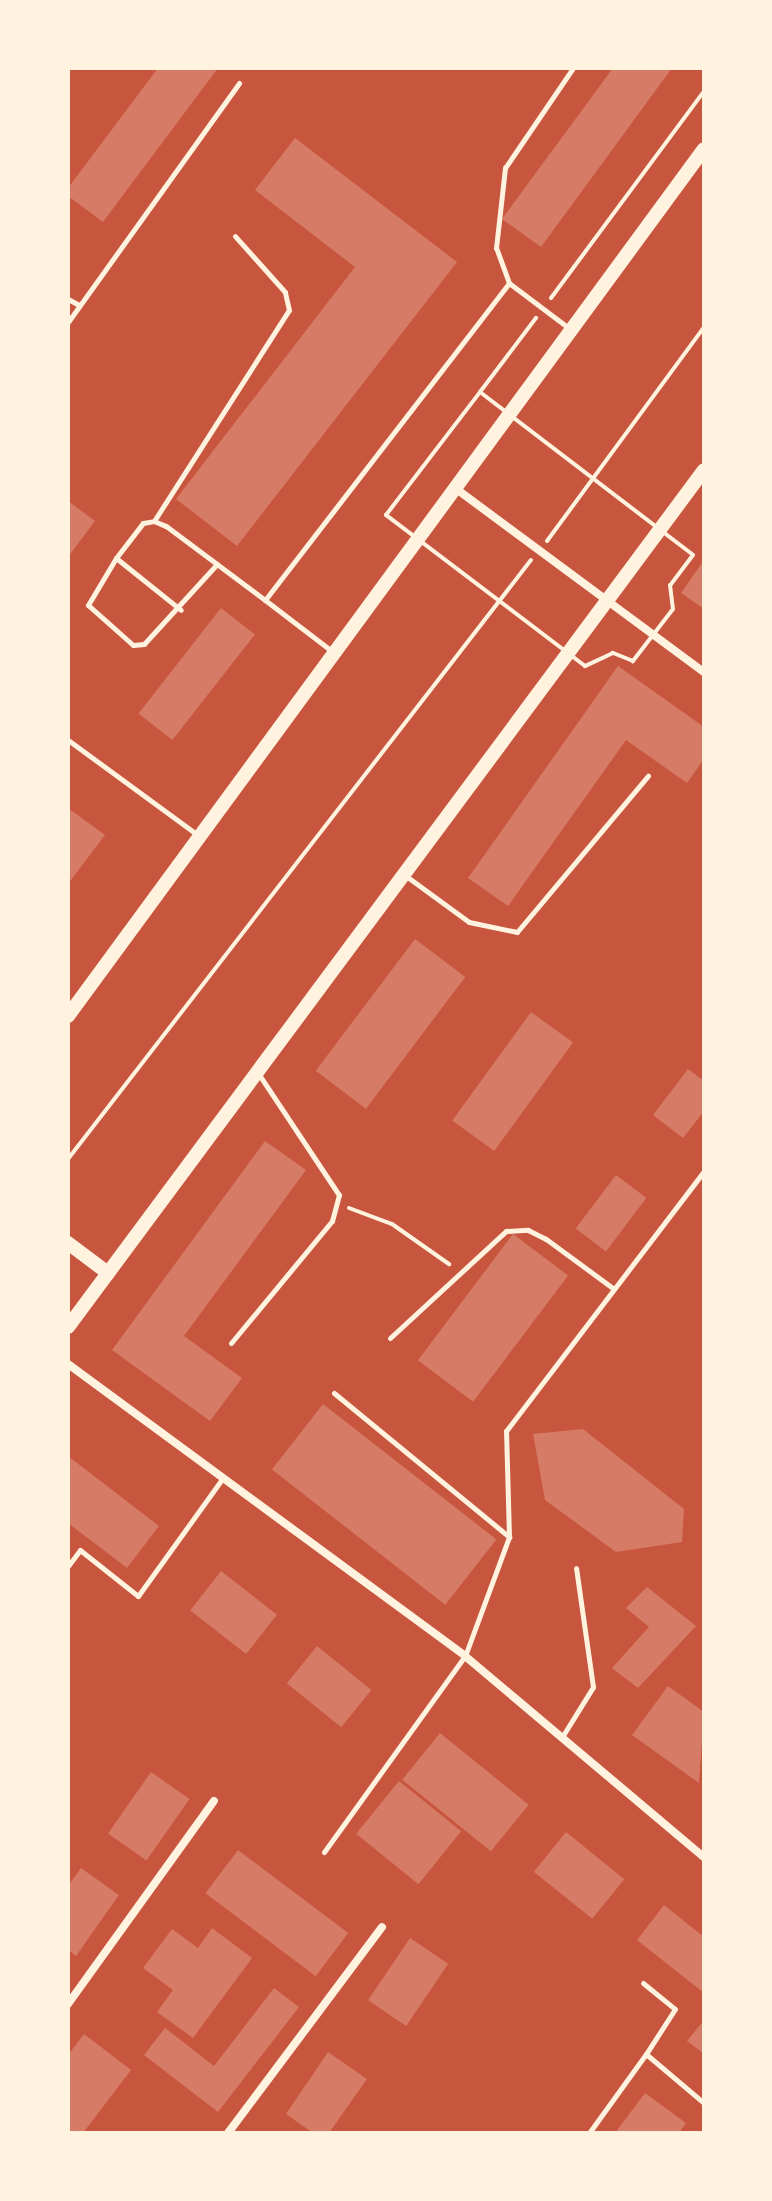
<!DOCTYPE html>
<style>
body{margin:0}
#map{position:relative;width:772px;height:2201px;overflow:hidden;background:#c8553d;font-family:"DejaVu Sans",sans-serif}
div>[style]{position:absolute}
[style*='--x']{left:calc(var(--x)*1px);top:calc(var(--y)*1px);width:calc(var(--w)*1px);rotate:calc(var(--a)*1deg)}
.building>*{inset:0;background:#d67c66;transform-origin:0 0}
.path>*{height:4px;margin:-2px;padding:0 2px;transform-origin:2px;border-radius:2px;background:#fff3e0}
.service>*{height:5px;margin:-2.5px;padding:0 2.5px;transform-origin:2.5px;border-radius:2.5px;background:#fff3e0}
.minor>*{height:8px;margin:-4px;padding:0 4px;transform-origin:4px;border-radius:4px;background:#fff3e0}
.secondary>*{height:14px;margin:-7px;padding:0 7px;transform-origin:7px;border-radius:7px;background:#fff3e0}
span{translate:-50% -50%;white-space:nowrap;text-align:center;line-height:1.15;-webkit-text-stroke:7px #fff3e0;paint-order:stroke}
.frame{position:absolute;inset:0;border:70px solid #fff3e0;pointer-events:none}
</style>
<div id="map">
<div class="building">
<div style="clip-path:polygon(158px 68px,218px 68px,103px 222px,68px 196px,68px 188px)"></div>
<div style="clip-path:polygon(613px 68px,672px 68px,541px 247px,502px 219px)"></div>
<div style="clip-path:polygon(295px 138px,457px 262px,237px 546px,176px 499px,355px 267px,255px 190px)"></div>
<div style="clip-path:polygon(68px 501px,95px 521px,68px 557px)"></div>
<div style="clip-path:polygon(704px 560px,704px 609px,681px 593px)"></div>
<div style="left:221px;top:608px;width:43px;height:134px;rotate:38deg"></div>
<div style="clip-path:polygon(618px 666px,704px 727px,704px 759px,687px 783px,626px 740px,508px 906px,468px 878px)"></div>
<div style="clip-path:polygon(68px 808px,105px 835px,68px 884px)"></div>
<div style="left:415px;top:939px;width:63px;height:165px;rotate:37deg"></div>
<div style="left:531px;top:1012px;width:52px;height:134px;rotate:36deg"></div>
<div style="clip-path:polygon(688px 1069px,704px 1081px,704px 1111px,683px 1138px,653px 1115px)"></div>
<div style="clip-path:polygon(265px 1141px,306px 1170px,184px 1336px,242px 1378px,210px 1421px,112px 1350px)"></div>
<div style="left:616px;top:1175px;width:38px;height:67px;rotate:37deg"></div>
<div style="left:513px;top:1234px;width:69px;height:158px;rotate:37deg"></div>
<div style="left:323px;top:1404px;width:220px;height:83px;rotate:38deg"></div>
<div style="clip-path:polygon(583px 1429px,684px 1509px,682px 1542px,616px 1552px,545px 1500px,533px 1434px)"></div>
<div style="clip-path:polygon(68px 1456px,159px 1526px,127px 1568px,68px 1523px)"></div>
<div style="left:221px;top:1571px;width:71px;height:50px;rotate:38deg"></div>
<div style="clip-path:polygon(647px 1587px,696px 1626px,638px 1688px,612px 1668px,649px 1627px,626px 1608px)"></div>
<div style="left:317px;top:1646px;width:70px;height:48px;rotate:39deg"></div>
<div style="clip-path:polygon(668px 1686px,704px 1712px,699px 1783px,632px 1735px)"></div>
<div style="left:440px;top:1733px;width:114px;height:60px;rotate:39deg"></div>
<div style="left:151px;top:1772px;width:47px;height:75px;rotate:35deg"></div>
<div style="left:399px;top:1781px;width:80px;height:68px;rotate:39deg"></div>
<div style="left:566px;top:1832px;width:75px;height:51px;rotate:39deg"></div>
<div style="left:238px;top:1850px;width:138px;height:54px;rotate:37deg"></div>
<div style="clip-path:polygon(81px 1868px,119px 1895px,76px 1956px,68px 1950px,68px 1886px)"></div>
<div style="clip-path:polygon(664px 1905px,704px 1937px,704px 1993px,637px 1940px)"></div>
<div style="clip-path:polygon(212px 1928px,252px 1958px,193px 2038px,157px 2012px,173px 1990px,143px 1968px,172px 1929px,198px 1948px)"></div>
<div style="left:410px;top:1938px;width:46px;height:75px;rotate:34deg"></div>
<div style="clip-path:polygon(274px 1988px,299px 2007px,218px 2112px,144px 2055px,165px 2028px,214px 2066px)"></div>
<div style="clip-path:polygon(704px 2020px,704px 2054px,687px 2041px)"></div>
<div style="clip-path:polygon(84px 2034px,131px 2070px,83px 2133px,68px 2133px,68px 2055px)"></div>
<div style="clip-path:polygon(328px 2052px,367px 2079px,329px 2133px,313px 2133px,286px 2114px)"></div>
<div style="clip-path:polygon(645px 2093px,686px 2123px,679px 2133px,615px 2133px)"></div>
</div>
<div class="path">
<div style="--x:551;--y:298;--w:257;--a:-53.5"></div>
<div style="--x:480;--y:392;--w:268;--a:37.4"></div>
<div style="--x:693;--y:555;--w:38;--a:127"></div>
<div style="--x:670;--y:585;--w:24;--a:83"></div>
<div style="--x:673;--y:609;--w:66;--a:127.6"></div>
<div style="--x:633;--y:661;--w:22;--a:-158"></div>
<div style="--x:613;--y:653;--w:31;--a:155"></div>
<div style="--x:585;--y:666;--w:250;--a:-142.8"></div>
<div style="--x:386;--y:515;--w:155;--a:-52.6"></div>
<div style="--x:480;--y:392;--w:93;--a:-52.9"></div>
<div style="--x:547;--y:541;--w:265;--a:-53.7"></div>
<div style="--x:68;--y:1159;--w:757;--a:-52.3"></div>
<div style="--x:349;--y:1208;--w:46;--a:20.4"></div>
<div style="--x:392;--y:1224;--w:70;--a:35.1"></div>
</div>
<div class="service">
<div style="--x:509;--y:283;--w:37;--a:-110"></div>
<div style="--x:496;--y:248;--w:81;--a:-83.6"></div>
<div style="--x:505;--y:168;--w:121;--a:-55.8"></div>
<div style="--x:68;--y:299;--w:13;--a:29"></div>
<div style="--x:68;--y:322;--w:294;--a:-54.4"></div>
<div style="--x:154;--y:521;--w:250;--a:-57.4"></div>
<div style="--x:289;--y:310;--w:18;--a:-103"></div>
<div style="--x:285;--y:292;--w:75;--a:-131.8"></div>
<div style="--x:116;--y:558;--w:83;--a:38.7"></div>
<div style="--x:217;--y:564;--w:108;--a:132.4"></div>
<div style="--x:144;--y:644;--w:11;--a:175"></div>
<div style="--x:133;--y:645;--w:60;--a:-138.4"></div>
<div style="--x:88;--y:605;--w:55;--a:-59.2"></div>
<div style="--x:116;--y:558;--w:44;--a:-52.4"></div>
<div style="--x:143;--y:523;--w:11;--a:-10"></div>
<div style="--x:154;--y:521;--w:13;--a:23"></div>
<div style="--x:166;--y:526;--w:124;--a:36.8"></div>
<div style="--x:333;--y:652;--w:86;--a:-142.6"></div>
<div style="--x:265;--y:600;--w:400;--a:-52.4"></div>
<div style="--x:509;--y:283;--w:76;--a:37"></div>
<div style="--x:68;--y:740;--w:162;--a:36.2"></div>
<div style="--x:406;--y:876;--w:78;--a:36.1"></div>
<div style="--x:469;--y:922;--w:49;--a:11.8"></div>
<div style="--x:517;--y:932;--w:204;--a:-50"></div>
<div style="--x:390;--y:1338;--w:158;--a:-42.7"></div>
<div style="--x:506;--y:1231;--w:22;--a:-3"></div>
<div style="--x:528;--y:1230;--w:20;--a:27"></div>
<div style="--x:546;--y:1239;--w:84;--a:36.3"></div>
<div style="--x:231;--y:1343;--w:158;--a:-50.4"></div>
<div style="--x:332;--y:1221;--w:27;--a:-75"></div>
<div style="--x:339;--y:1195;--w:146;--a:-123.6"></div>
<div style="--x:334;--y:1393;--w:227;--a:39.4"></div>
<div style="--x:68;--y:1566;--w:20;--a:-53"></div>
<div style="--x:80;--y:1550;--w:74;--a:38.4"></div>
<div style="--x:138;--y:1596;--w:144;--a:-54.3"></div>
<div style="--x:562;--y:1737;--w:59;--a:-58.2"></div>
<div style="--x:593;--y:1687;--w:120;--a:-98.1"></div>
<div style="--x:324;--y:1852;--w:241;--a:-54.3"></div>
<div style="--x:465;--y:1656;--w:127;--a:-69.7"></div>
<div style="--x:509;--y:1537;--w:106;--a:-91.6"></div>
<div style="--x:506;--y:1431;--w:327;--a:-52.7"></div>
<div style="--x:643;--y:1983;--w:41;--a:39.1"></div>
<div style="--x:675;--y:2009;--w:54;--a:122.8"></div>
<div style="--x:589;--y:2133;--w:97;--a:-54.2"></div>
<div style="--x:646;--y:2054;--w:76;--a:40.2"></div>
</div>
<div class="minor">
<div style="--x:455;--y:488;--w:310;--a:36.5"></div>
<div style="--x:68;--y:1364;--w:493;--a:36.3"></div>
<div style="--x:465;--y:1656;--w:312;--a:40.1"></div>
<div style="--x:68;--y:2004;--w:250;--a:-54.3"></div>
<div style="--x:228;--y:2133;--w:257;--a:-53.2"></div>
</div>
<div class="secondary">
<div style="--x:68;--y:1016;--w:1075;--a:-53.74"></div>
<div style="--x:68;--y:1243;--w:50;--a:36.9"></div>
<div style="--x:68;--y:1327;--w:1067;--a:-53.42"></div>
</div>
<div class="frame"></div>
</div>
